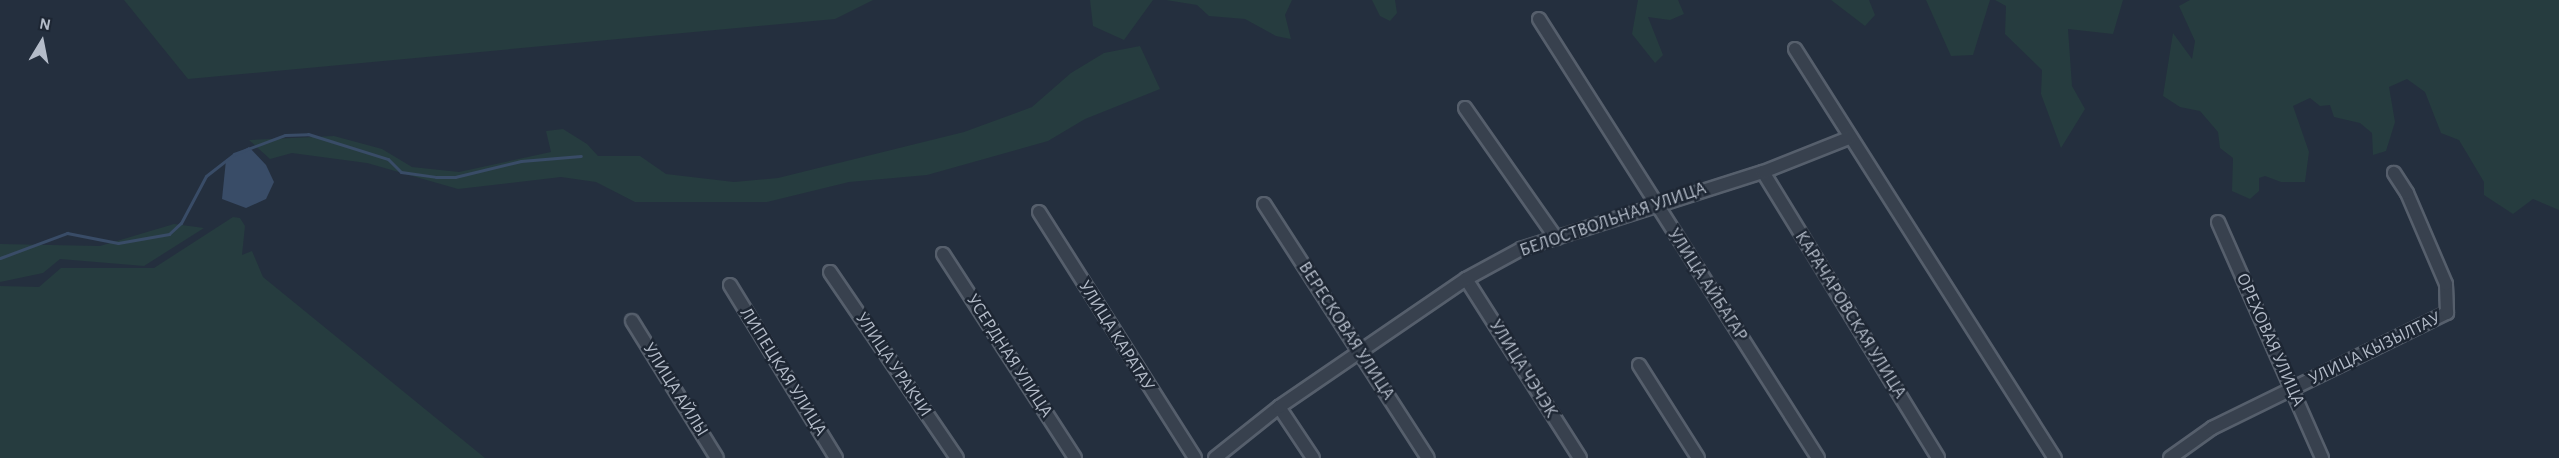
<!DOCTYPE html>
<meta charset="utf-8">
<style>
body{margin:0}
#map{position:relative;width:2559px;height:458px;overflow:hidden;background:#242f3e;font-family:"Alegreya Sans",sans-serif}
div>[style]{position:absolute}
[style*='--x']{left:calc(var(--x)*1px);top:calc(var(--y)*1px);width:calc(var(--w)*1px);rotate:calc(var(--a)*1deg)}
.green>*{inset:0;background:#263c3f}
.water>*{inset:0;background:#394c67}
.stream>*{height:3px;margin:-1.5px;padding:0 1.5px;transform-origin:1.5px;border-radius:1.5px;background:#394c67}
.roads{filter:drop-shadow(2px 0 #565f6c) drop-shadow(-2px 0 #565f6c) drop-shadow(0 2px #565f6c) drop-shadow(0 -2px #565f6c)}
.street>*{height:12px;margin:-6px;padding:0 6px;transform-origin:6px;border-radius:6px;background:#38414e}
span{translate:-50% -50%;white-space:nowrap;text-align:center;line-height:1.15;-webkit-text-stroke:5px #1d2633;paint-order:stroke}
.street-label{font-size:18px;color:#b4bcc9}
.north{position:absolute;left:12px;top:12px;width:60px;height:60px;-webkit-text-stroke:4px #1d2633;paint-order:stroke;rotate:10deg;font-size:16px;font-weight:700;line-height:24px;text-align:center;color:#b4bcc9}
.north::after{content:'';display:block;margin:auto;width:21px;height:27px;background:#b4bcc9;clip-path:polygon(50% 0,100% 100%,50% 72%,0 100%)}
</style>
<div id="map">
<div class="green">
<div style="clip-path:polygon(124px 0,873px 0,835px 19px,188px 79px)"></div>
<div style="clip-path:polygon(1090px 0,1153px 0,1124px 40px,1093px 26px)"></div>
<div style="clip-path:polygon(1166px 0,1292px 0,1285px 15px,1291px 39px,1276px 36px,1245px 19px,1209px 16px,1197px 5px)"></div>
<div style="clip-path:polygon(1372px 0,1395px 0,1397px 13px,1390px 21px,1380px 16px)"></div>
<div style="clip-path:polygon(1638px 0,1678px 0,1684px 14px,1670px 20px,1648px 17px,1663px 55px,1655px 63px,1632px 34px)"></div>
<div style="clip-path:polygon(1831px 0,1869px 0,1875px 15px,1865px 26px)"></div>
<div style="clip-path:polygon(1926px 0,1990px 0,1973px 55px,1951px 56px)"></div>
<div style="clip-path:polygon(1995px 0,2123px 0,2113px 34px,2068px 29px,2072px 86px,2085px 109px,2061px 148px,2041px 94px,2042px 70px,2005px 34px,2006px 6px)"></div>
<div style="clip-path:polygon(2190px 0,2559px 0,2559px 210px,2533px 199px,2513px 214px,2484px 195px,2484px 182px,2459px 140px,2441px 133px,2425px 92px,2407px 79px,2389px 87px,2395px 122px,2386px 151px,2373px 155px,2372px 133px,2360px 123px,2334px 117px,2330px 105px,2320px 106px,2310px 98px,2293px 106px,2309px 152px,2305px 182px,2281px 182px,2265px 176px,2259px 178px,2259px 191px,2250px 199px,2232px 191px,2233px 158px,2220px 148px,2218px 132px,2200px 111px,2180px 107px,2163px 96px,2173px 33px,2192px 59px,2195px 41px,2179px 6px)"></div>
<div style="clip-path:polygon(1140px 46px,1160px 89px,1085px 119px,1048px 141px,927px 175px,849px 182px,767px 202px,635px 202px,596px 182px,561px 177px,458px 189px,367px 163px,292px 153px,270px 159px,249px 140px,334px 136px,382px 149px,412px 167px,459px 172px,551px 152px,546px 131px,563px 129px,587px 144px,598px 156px,640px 156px,666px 174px,734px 182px,778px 178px,964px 132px,1032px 107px,1071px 73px,1104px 53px)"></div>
<div style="clip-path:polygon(233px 217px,240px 218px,245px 226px,242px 255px,252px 251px,263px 277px,485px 458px,0 458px,0 286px,39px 287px,61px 268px,154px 268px)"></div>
<div style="clip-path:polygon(174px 224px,204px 228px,144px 266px,60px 259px,43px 273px,0 282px,0 244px,100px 246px)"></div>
</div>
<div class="water">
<div style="clip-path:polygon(249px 147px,266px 165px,274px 182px,266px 199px,246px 208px,222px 199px,226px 160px)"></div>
</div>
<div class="stream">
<div style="--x:0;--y:258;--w:72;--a:-20.5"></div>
<div style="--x:67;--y:233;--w:52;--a:11.1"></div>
<div style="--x:118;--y:243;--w:52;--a:-10"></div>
<div style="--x:169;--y:234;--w:16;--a:-43"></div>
<div style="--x:181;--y:223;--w:53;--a:-62"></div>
<div style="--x:206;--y:176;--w:36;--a:-38"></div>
<div style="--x:234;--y:154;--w:54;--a:-20.4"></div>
<div style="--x:285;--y:135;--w:23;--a:-2"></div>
<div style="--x:308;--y:134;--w:84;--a:17.4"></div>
<div style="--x:388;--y:159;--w:18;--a:45"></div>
<div style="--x:401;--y:172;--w:35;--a:8"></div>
<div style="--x:436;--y:177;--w:19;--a:0"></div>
<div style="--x:455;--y:177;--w:68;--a:-13.6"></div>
<div style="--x:521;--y:161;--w:60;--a:-4.8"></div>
</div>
<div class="roads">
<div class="street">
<div style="--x:1539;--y:19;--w:520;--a:57.56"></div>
<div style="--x:1795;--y:49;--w:485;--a:57.6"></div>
<div style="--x:1465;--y:108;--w:159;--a:55"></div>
<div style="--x:1763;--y:172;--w:335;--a:58.5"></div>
<div style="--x:1264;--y:204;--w:302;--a:57.2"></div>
<div style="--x:1039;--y:212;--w:291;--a:57.6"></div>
<div style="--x:2218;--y:222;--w:258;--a:66.2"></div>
<div style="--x:943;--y:254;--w:243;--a:57.1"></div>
<div style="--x:830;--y:272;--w:225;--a:55.7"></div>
<div style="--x:1466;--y:279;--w:212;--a:57.5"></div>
<div style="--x:730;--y:285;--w:203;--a:58.5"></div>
<div style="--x:632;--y:321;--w:161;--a:58.2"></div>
<div style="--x:1639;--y:365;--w:110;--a:57.6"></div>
<div style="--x:1279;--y:407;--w:61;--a:56.3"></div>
<div style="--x:1215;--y:458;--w:82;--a:-38.6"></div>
<div style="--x:1279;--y:407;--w:227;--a:-34.4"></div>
<div style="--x:1466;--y:279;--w:63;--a:-28.6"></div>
<div style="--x:1521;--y:249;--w:254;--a:-17.7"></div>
<div style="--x:1763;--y:172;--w:92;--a:-21.6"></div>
<div style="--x:2170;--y:458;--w:52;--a:-35.5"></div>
<div style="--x:2212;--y:428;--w:262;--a:-26.1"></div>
<div style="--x:2447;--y:313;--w:29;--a:-92"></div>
<div style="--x:2446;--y:284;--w:99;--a:-113.2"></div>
<div style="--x:2407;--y:193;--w:24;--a:-123"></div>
</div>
</div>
<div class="street-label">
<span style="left:1613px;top:220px;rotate:-19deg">БЕЛОСТВОЛЬНАЯ УЛИЦА</span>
<span style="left:1707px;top:285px;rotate:57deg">УЛИЦА АЙБАГАР</span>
<span style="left:1850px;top:315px;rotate:58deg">КАРАЧАРОВСКАЯ УЛИЦА</span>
<span style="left:1346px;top:331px;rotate:57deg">ВЕРЕСКОВАЯ УЛИЦА</span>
<span style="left:1116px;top:336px;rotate:58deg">УЛИЦА КАРАТАУ</span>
<span style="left:2270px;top:340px;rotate:66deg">ОРЕХОВАЯ УЛИЦА</span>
<span style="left:2375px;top:349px;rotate:-26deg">УЛИЦА КЫЗЫЛТАУ</span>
<span style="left:1009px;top:356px;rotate:57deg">УСЕРДНАЯ УЛИЦА</span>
<span style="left:893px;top:365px;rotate:56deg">УЛИЦА УРАКЧИ</span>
<span style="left:1523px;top:369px;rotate:58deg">УЛИЦА ЧЭЧЭК</span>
<span style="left:783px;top:372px;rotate:58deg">ЛИПЕЦКАЯ УЛИЦА</span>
<span style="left:675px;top:390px;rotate:58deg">УЛИЦА АЙЛЫ</span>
</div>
<div class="north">N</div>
</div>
